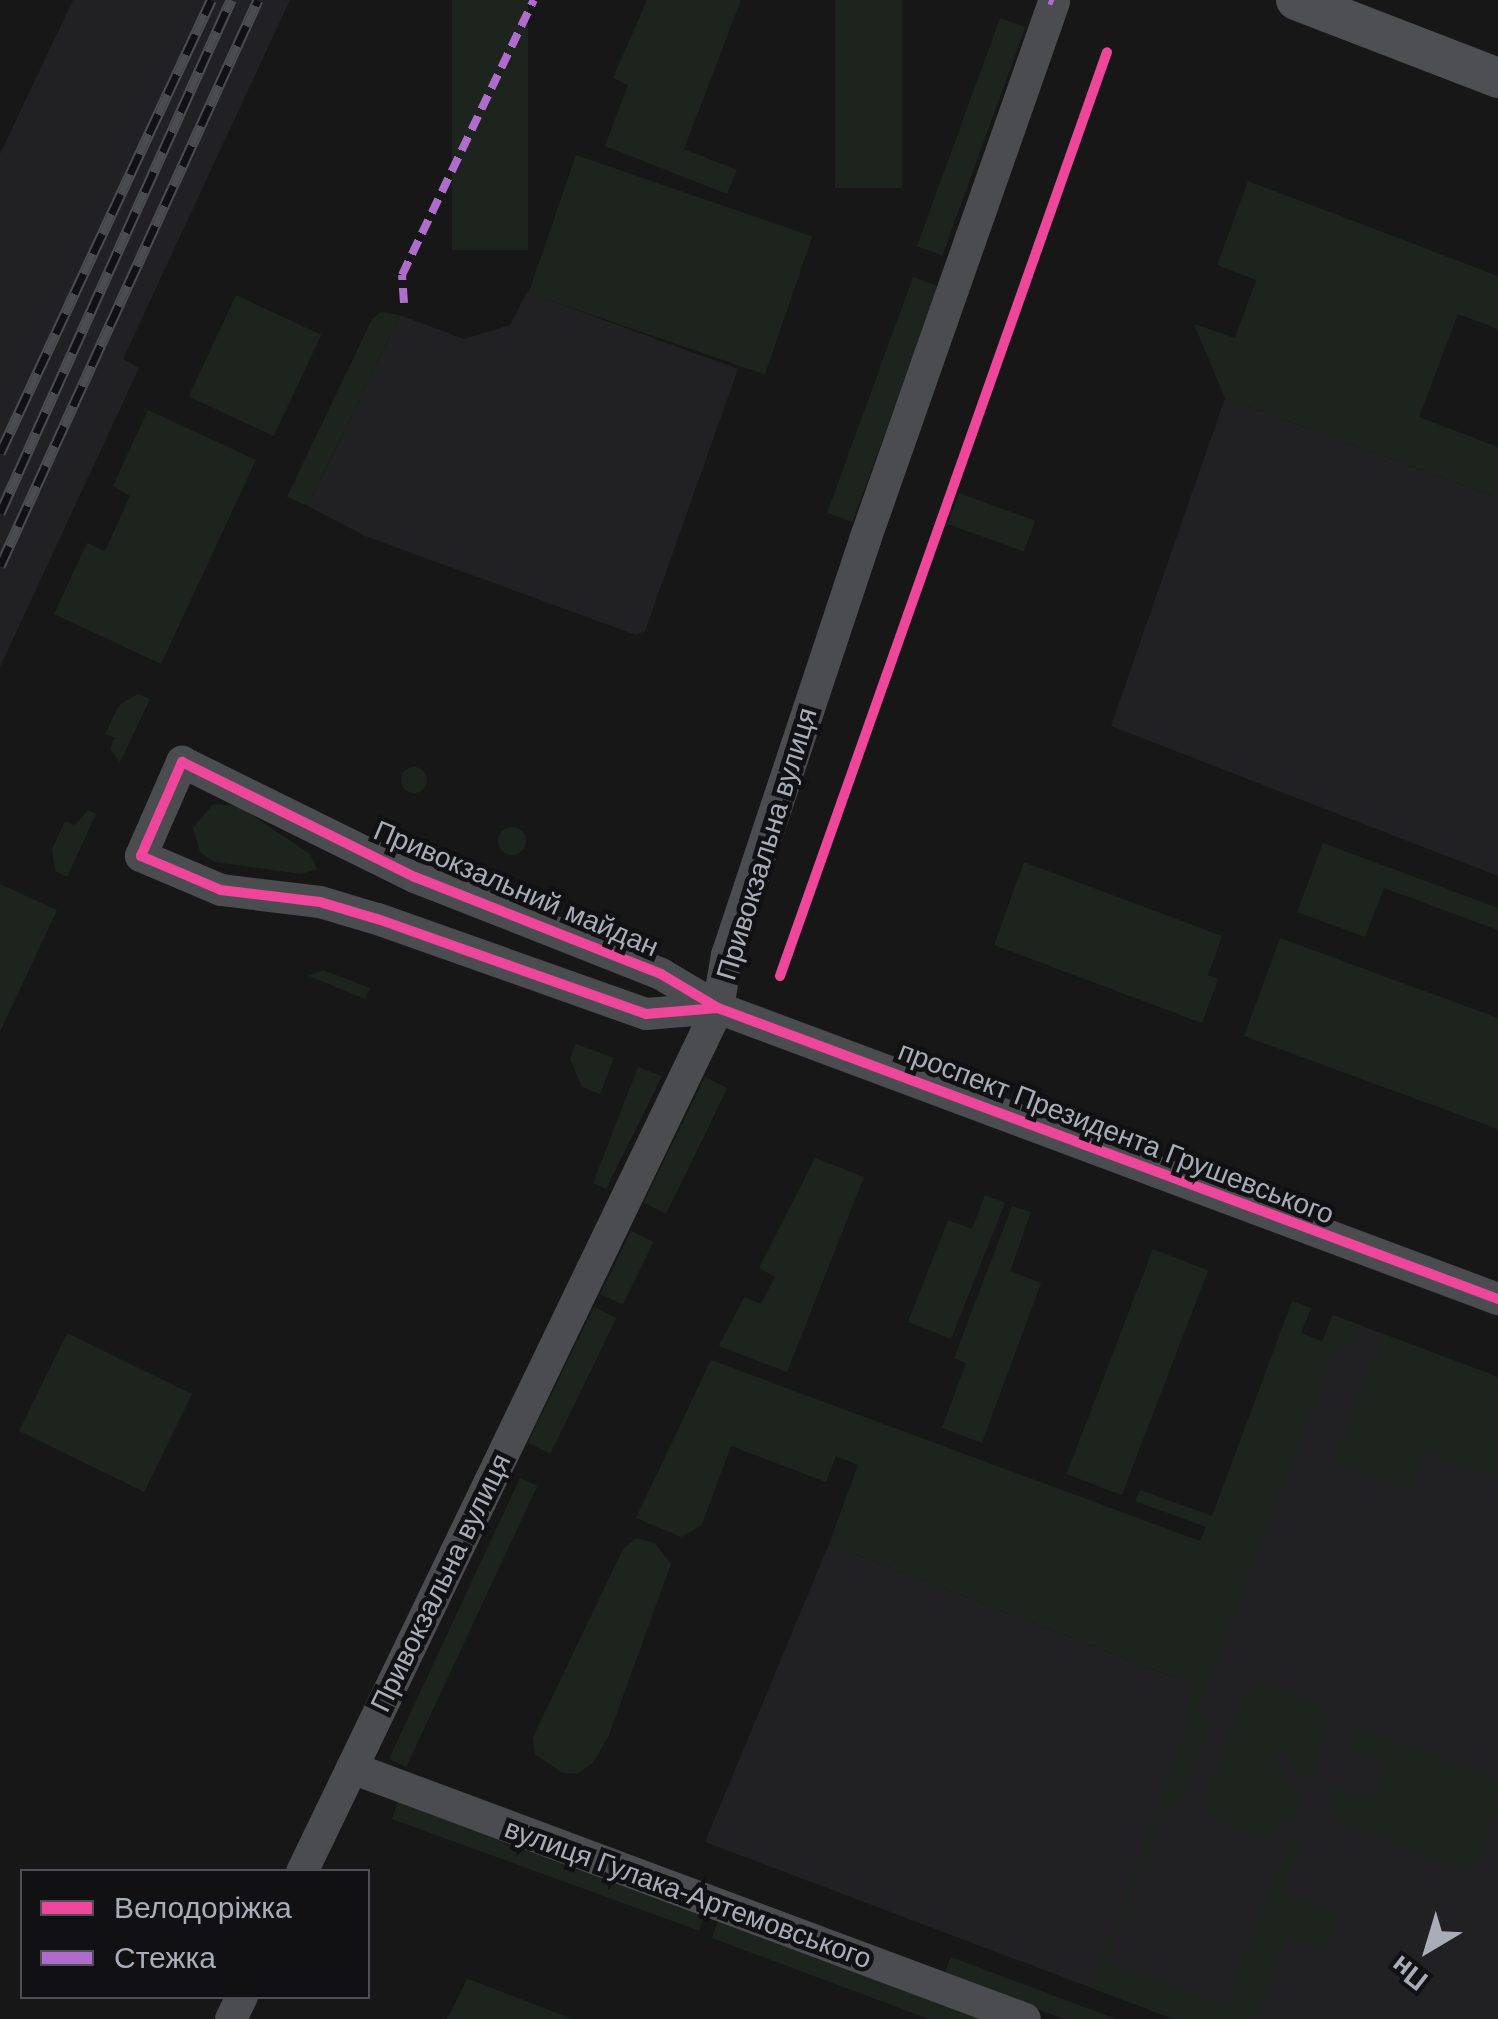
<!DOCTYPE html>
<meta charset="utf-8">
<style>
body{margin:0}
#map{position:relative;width:1498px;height:2019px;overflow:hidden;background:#171717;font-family:Arial,sans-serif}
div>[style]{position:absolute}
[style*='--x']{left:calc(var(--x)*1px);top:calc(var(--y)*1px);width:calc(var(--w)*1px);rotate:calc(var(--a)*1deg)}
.built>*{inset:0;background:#212123}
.green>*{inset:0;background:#1d241e;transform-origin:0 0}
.round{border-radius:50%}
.minor>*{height:32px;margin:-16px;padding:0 16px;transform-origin:16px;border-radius:16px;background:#4b4c50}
.major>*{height:40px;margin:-20px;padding:0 20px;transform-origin:20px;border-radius:20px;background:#4d4f52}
.rail>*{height:11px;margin-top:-5.5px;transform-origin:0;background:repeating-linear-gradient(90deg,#111113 0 22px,#4b4c4f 0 44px);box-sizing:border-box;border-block:2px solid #4b4c4f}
.quiet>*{height:8px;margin-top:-4px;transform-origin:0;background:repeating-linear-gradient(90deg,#b06ccc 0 15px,transparent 0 23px)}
.cycleway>*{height:10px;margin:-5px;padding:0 5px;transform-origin:5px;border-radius:5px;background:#ed469a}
span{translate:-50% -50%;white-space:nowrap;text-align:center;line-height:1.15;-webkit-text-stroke:9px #111113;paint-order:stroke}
.street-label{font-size:28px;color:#a8adb8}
.legend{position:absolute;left:20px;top:1869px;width:350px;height:130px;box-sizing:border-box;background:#111113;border:2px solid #4d4f55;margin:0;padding:12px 18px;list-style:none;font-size:30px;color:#a8adb8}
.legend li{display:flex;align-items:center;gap:20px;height:50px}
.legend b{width:50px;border:2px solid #4d4f55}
.north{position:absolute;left:1378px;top:1899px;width:100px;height:100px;-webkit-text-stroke:8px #111113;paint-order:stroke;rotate:218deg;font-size:28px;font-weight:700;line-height:40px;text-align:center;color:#a8adb8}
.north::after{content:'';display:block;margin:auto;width:35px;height:45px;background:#a8adb8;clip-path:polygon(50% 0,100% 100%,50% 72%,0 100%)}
</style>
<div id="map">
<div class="built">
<div style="clip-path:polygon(73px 0,290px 0,123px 359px,139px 368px,0 667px,0 154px)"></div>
<div style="clip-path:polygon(527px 292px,738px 369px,645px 631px,636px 635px,365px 536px,308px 506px,400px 315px,464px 339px,510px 325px)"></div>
<div style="clip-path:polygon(1225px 398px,1498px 498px,1498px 876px,1111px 726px)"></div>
<div style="clip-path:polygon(1333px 1315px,1498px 1377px,1498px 2019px,1174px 2019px,705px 1842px,829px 1544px,1194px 1685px)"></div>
</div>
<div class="green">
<div style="left:452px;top:0;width:76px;height:250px"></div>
<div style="clip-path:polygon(647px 0,741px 0,684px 149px,737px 170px,727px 194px,605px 146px,628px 85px,613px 78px)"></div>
<div style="left:835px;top:0;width:67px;height:188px"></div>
<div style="left:1000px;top:18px;width:27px;height:243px;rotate:20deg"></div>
<div style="left:576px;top:155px;width:250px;height:146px;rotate:19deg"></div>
<div style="clip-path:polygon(1248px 181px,1498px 276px,1498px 329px,1458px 314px,1419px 417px,1498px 447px,1498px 498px,1225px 398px,1194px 324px,1235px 338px,1256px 280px,1217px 265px)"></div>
<div style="left:913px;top:277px;width:27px;height:251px;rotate:20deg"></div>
<div style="left:236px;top:295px;width:94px;height:112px;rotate:25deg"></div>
<div style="clip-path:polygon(381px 312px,400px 315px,308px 506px,287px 497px,372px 319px)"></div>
<div style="clip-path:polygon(148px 410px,256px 460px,161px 664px,54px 614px,87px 543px,105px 551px,130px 496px,113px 486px)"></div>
<div style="left:959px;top:493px;width:81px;height:33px;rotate:20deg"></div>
<div style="clip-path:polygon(138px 694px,150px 699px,120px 762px,110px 749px,115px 738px,105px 734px,119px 705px)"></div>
<div class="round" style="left:401px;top:767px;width:26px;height:26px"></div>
<div style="clip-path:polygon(213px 804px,239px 806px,310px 854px,317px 869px,301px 874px,214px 862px,200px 852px,193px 828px)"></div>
<div style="clip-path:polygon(88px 810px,96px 814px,67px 877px,55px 871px,52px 849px,65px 821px,75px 825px)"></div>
<div class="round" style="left:498px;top:827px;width:28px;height:28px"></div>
<div style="clip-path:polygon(1323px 843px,1498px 908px,1498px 930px,1384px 888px,1365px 937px,1297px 912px)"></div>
<div style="clip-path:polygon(1024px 862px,1222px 936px,1208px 975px,1218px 979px,1202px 1023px,994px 945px)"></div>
<div style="clip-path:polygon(0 884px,57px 910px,0 1032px)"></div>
<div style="clip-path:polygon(1280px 938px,1498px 1018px,1498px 1129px,1244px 1036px)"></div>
<div style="clip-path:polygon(323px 970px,370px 988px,365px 999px,309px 976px)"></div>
<div style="clip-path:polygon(576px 1044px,614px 1058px,600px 1094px,582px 1087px,570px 1059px)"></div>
<div style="clip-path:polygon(638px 1067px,662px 1076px,606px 1189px,593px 1183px)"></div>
<div style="left:705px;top:1077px;width:25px;height:140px;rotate:26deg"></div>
<div style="clip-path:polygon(815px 1158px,864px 1177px,787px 1372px,719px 1346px,744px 1297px,761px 1304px,775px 1277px,759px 1268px)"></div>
<div style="clip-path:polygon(985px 1195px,1005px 1203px,951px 1339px,908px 1322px,948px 1220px,972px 1229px)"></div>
<div style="clip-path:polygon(1012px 1206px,1031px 1212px,1010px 1271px,1041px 1283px,982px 1443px,942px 1428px,966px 1363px,954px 1358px)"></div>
<div style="left:631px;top:1231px;width:25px;height:70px;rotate:26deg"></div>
<div style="left:1153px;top:1249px;width:59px;height:241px;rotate:21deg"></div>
<div style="clip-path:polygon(1292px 1301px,1311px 1308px,1301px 1333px,1322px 1341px,1333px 1315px,1359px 1325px,1352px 1345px,1336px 1347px,1197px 1709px,1210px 1721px,1181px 1798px,1162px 1810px,1106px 1962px,1226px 2006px,1292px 1838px,1303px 1837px,1282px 1894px,1339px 1916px,1327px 1949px,1287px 1935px,1256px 2019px,1174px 2019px,1091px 1988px,1192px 1716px,1184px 1712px,1194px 1685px,829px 1544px,858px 1465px,836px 1456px,826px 1482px,731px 1446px,701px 1526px,681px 1537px,636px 1518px,711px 1360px,1200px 1541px,1206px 1527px,1135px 1501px,1140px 1490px,1212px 1516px)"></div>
<div style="left:594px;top:1307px;width:25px;height:151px;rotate:26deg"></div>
<div style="left:67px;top:1333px;width:139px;height:109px;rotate:26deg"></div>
<div style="clip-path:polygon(1384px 1334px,1498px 1377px,1495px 1478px,1425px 1451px,1409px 1491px,1335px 1462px)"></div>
<div style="left:520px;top:1478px;width:19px;height:310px;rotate:25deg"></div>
<div style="clip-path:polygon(636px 1538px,655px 1543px,671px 1564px,609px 1735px,593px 1763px,577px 1774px,562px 1773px,535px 1754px,533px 1737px,623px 1549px)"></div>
<div style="clip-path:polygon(1261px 1684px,1320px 1707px,1329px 1722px,1310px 1780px,1299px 1776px,1284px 1751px,1274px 1757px,1300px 1805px,1296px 1818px,1263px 1839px,1217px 1821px,1208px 1809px,1208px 1793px,1248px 1692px)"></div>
<div style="clip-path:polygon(1357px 1728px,1498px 1780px,1498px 1806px,1480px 1855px,1466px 1871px,1332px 1818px,1335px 1788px,1371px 1801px,1385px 1763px,1350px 1749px)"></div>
<div style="left:398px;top:1802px;width:327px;height:18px;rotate:20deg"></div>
<div style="clip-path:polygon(718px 1921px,981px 2019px,929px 2019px,712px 1938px)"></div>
<div style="clip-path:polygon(951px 1957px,1116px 2019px,1064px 2019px,944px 1974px)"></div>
<div style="clip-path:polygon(467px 1979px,468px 1979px,573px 2019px,447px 2019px)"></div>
</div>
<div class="minor">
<div style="--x:718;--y:1008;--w:72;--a:175.2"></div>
<div style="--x:646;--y:1014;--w:285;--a:-160.5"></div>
<div style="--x:377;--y:919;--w:59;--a:-163.4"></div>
<div style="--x:320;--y:902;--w:100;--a:-173.1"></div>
<div style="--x:221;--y:890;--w:87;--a:-157"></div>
<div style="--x:141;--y:856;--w:103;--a:-66.4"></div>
<div style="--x:182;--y:762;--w:260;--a:26.3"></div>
<div style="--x:415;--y:877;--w:264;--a:21.5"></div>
<div style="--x:661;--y:974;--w:66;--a:30.8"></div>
<div style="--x:718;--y:1008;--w:833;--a:20.46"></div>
<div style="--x:352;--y:1768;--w:718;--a:20.45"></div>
<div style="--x:302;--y:1872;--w:959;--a:-64.29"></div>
<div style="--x:718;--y:1008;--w:54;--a:-80.4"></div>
<div style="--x:727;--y:955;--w:437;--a:-71.6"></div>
<div style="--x:865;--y:540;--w:570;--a:-70.64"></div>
<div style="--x:231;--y:2019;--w:25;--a:-64"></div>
</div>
<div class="major">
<div style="--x:1296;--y:0;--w:217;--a:21.1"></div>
</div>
<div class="rail">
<div style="--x:0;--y:453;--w:500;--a:-65"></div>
<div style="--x:0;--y:513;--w:563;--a:-65.76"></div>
<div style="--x:0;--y:566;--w:622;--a:-65.5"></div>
</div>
<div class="quiet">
<div style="--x:1049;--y:0;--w:5;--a:22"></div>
<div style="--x:404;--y:303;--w:28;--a:-94"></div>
<div style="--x:402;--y:275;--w:305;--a:-64.4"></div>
</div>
<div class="cycleway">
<div style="--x:780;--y:976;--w:980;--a:-70.51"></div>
<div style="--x:718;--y:1008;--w:72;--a:175.2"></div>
<div style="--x:646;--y:1014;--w:285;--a:-160.5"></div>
<div style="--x:377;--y:919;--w:59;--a:-163.4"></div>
<div style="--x:320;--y:902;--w:100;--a:-173.1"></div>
<div style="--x:221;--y:890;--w:87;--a:-157"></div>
<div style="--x:141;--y:856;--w:103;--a:-66.4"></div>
<div style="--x:182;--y:762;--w:260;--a:26.3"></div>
<div style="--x:415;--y:877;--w:264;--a:21.5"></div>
<div style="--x:661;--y:974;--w:66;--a:30.8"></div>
<div style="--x:718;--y:1008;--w:833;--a:20.46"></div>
</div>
<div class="street-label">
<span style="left:767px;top:844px;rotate:-73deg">Привокзальна вулиця</span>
<span style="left:516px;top:889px;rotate:23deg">Привокзальний майдан</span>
<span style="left:1116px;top:1133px;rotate:21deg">проспект Президента Грушевського</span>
<span style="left:441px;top:1583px;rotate:-64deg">Привокзальна вулиця</span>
<span style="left:688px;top:1894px;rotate:20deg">вулиця Гулака-Артемовського</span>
</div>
<ul class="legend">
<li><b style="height:12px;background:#ed469a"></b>Велодоріжка</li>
<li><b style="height:12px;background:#b06ccc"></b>Стежка</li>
</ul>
<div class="north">Пн</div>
</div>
